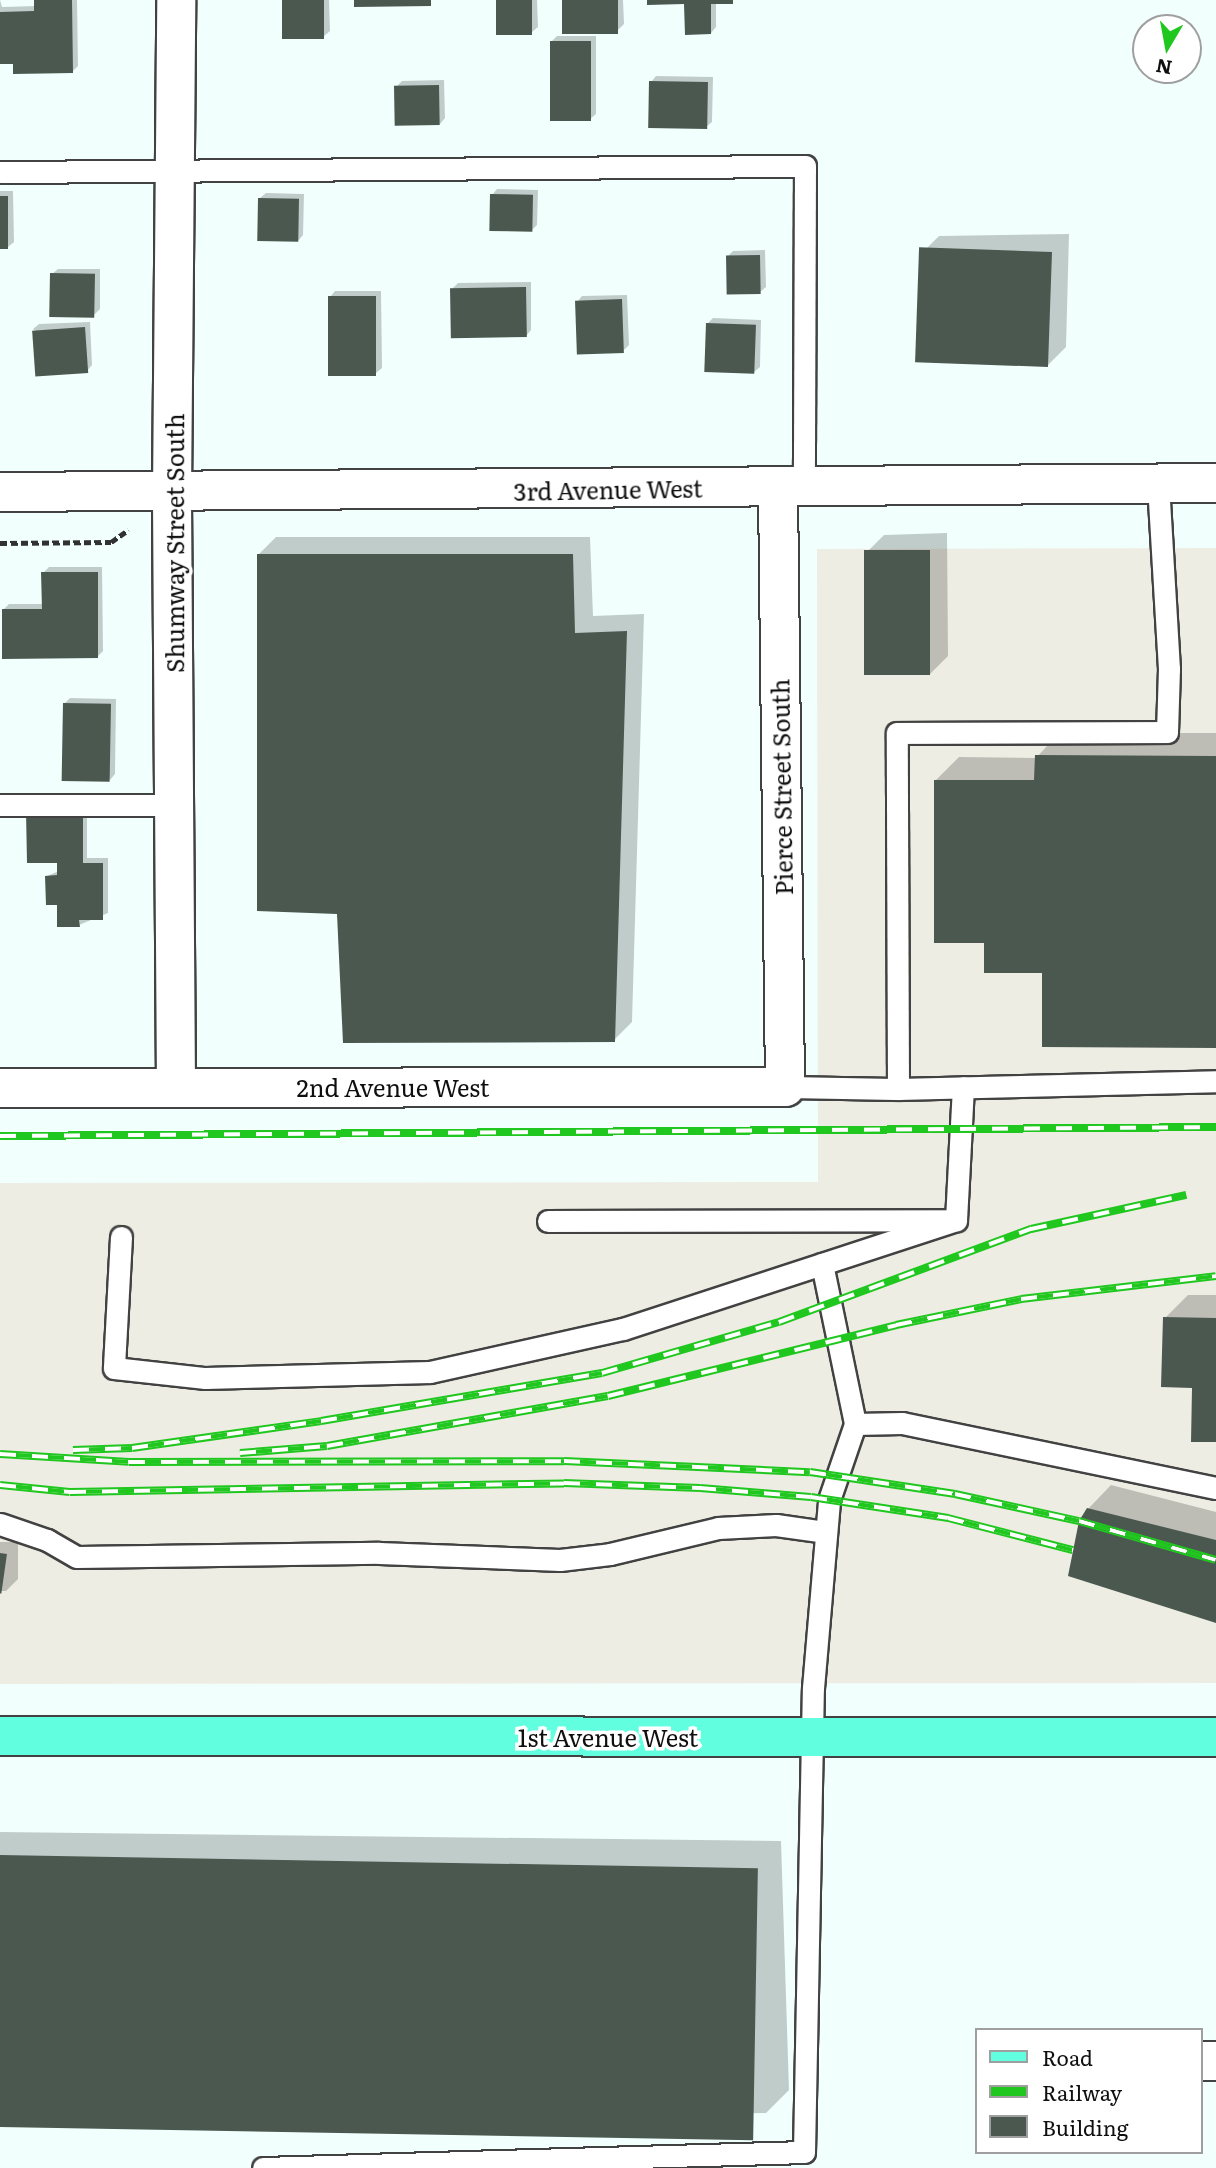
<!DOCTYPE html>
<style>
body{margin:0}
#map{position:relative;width:1216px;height:2168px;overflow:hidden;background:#f1fffd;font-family:Literata,serif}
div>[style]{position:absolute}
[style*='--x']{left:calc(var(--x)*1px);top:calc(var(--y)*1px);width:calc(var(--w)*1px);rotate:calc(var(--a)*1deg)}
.industrial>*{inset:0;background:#eeede3}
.shadow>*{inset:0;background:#0003}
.building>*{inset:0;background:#4b5850;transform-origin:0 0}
.path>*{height:4.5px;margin-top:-2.25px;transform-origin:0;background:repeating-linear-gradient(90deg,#313131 0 7px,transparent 0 10.5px)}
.roads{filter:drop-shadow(2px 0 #424242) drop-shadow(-2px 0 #424242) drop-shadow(0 2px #424242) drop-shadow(0 -2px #424242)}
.service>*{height:21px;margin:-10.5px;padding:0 10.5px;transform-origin:10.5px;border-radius:10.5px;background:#fff}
.minor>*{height:38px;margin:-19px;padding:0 19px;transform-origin:19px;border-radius:19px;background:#fff}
.tertiary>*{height:38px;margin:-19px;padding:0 19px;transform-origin:19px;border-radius:19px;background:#fff}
.primary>*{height:38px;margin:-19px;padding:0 19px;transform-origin:19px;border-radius:19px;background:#61ffdf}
.rail>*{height:8px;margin-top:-4px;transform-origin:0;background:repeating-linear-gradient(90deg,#fff 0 16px,#20c71f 0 32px);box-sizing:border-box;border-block:2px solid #20c71f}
span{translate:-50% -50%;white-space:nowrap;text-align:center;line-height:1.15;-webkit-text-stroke:7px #fff;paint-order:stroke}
.street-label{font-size:24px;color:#0f0f0f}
.legend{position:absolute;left:975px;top:2028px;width:228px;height:126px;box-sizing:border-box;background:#fff;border:2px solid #9f9f9f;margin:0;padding:9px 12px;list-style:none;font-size:21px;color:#0f0f0f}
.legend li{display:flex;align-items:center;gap:14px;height:35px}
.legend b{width:35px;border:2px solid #9f9f9f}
.north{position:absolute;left:1132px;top:14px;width:70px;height:70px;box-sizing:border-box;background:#fff;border:2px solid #9f9f9f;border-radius:50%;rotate:190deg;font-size:19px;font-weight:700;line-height:28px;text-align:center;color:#0f0f0f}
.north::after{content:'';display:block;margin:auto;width:24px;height:32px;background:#20c71f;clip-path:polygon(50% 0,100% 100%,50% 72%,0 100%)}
</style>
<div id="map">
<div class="industrial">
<div style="clip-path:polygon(1216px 548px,1216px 1683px,0 1684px,0 1183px,818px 1182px,817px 549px)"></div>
</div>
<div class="shadow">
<div style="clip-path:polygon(0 0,2px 7px,36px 6px,36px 0,77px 0,78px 66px,72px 72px,0 62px)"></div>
<div style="clip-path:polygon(284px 0,329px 0,330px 31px,324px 36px)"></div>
<div style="clip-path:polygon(497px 0,537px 0,538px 27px,532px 32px)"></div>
<div style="clip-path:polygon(564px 0,623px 0,624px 24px,618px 30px)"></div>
<div style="clip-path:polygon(649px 0,734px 0,716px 3px,716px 27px,711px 33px,685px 2px)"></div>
<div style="clip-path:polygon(557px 36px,596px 36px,596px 114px,590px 119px,551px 42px)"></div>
<div style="clip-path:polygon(656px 76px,713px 77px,712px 122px,706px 127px,651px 82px)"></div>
<div style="clip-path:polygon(444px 80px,445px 118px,440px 124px,396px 87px,402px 81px)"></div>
<div style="clip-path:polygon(497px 189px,538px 190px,537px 225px,531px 231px,492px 195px)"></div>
<div style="clip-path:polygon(0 191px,13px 191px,14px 242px,8px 247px,0 248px)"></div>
<div style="clip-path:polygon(266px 193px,304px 194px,303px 235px,298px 241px,260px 198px)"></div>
<div style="clip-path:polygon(1069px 234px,1066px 347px,1048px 365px,921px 254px,939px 236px)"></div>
<div style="clip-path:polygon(765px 250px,766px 287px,760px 292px,728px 256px,733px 251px)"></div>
<div style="clip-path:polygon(58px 269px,100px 269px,100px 309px,94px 315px,52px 274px)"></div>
<div style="clip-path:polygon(531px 282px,531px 330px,526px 336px,452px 289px,458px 283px)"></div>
<div style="clip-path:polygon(335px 291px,381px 291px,382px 368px,376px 373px,330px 297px)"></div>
<div style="clip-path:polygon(627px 295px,629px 345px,623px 351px,577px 302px,582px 296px)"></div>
<div style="clip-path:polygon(713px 318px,761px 320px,760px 367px,754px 372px,707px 324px)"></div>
<div style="clip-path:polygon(90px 322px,92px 365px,87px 371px,33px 329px,39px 324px)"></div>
<div style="clip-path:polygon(947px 533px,948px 656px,930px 674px,866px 553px,884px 535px)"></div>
<div style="clip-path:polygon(276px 537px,590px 537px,593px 616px,644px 614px,632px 1022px,614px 1040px,258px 555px)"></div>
<div style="clip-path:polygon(49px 567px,102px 567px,103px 651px,97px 657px,3px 610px,9px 604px,44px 604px,43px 573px)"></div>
<div style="clip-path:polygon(70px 698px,116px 699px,115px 774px,110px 780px,64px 704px)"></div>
<div style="clip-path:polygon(1059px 733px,1216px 733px,1216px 1046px,985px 941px,936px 780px,959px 757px,1036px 758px)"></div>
<div style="clip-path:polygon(87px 807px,87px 858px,108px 858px,108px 913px,79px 925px,59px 903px,47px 876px,59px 871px,59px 861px)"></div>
<div style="clip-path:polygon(1188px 1295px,1216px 1295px,1216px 1441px,1165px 1318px)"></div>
<div style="clip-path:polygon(1111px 1485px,1216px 1512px,1216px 1621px,1088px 1509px)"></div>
<div style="clip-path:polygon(0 1542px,18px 1542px,18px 1579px,6px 1591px,0 1591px)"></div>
<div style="clip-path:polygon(0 1832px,781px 1841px,789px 2090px,766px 2113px,0 2125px)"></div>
</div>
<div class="building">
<div style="clip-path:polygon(34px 0,72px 0,73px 73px,13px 74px,13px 64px,0 64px,0 12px,34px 11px)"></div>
<div style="left:282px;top:0;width:42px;height:39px"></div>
<div style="clip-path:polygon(354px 0,431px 0,431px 6px,354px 7px)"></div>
<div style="left:496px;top:0;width:36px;height:35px"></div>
<div style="left:562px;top:0;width:56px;height:34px"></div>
<div style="clip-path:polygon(647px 0,733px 0,733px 4px,711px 4px,711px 34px,685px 35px,684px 4px,647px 5px)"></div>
<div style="left:550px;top:41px;width:41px;height:80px"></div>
<div style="left:649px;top:81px;width:59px;height:47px;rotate:1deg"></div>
<div style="left:439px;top:85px;width:40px;height:45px;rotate:89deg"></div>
<div style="left:490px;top:194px;width:43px;height:37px;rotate:1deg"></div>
<div style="left:0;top:196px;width:8px;height:53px"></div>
<div style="left:258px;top:198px;width:41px;height:43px;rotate:1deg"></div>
<div style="left:1052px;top:252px;width:115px;height:133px;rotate:92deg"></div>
<div style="left:760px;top:255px;width:39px;height:34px;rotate:89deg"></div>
<div style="left:50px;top:273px;width:45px;height:44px;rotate:1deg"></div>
<div style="left:526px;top:287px;width:50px;height:76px;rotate:89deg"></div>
<div style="left:328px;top:296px;width:48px;height:80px"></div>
<div style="left:622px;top:299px;width:54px;height:47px;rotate:88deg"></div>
<div style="left:706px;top:323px;width:50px;height:49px;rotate:2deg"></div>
<div style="left:85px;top:327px;width:46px;height:53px;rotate:86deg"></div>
<div style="left:930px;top:550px;width:125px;height:66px;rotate:90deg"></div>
<div style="clip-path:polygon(257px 554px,573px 554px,575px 633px,627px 631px,615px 1042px,343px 1043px,337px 914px,257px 911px)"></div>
<div style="clip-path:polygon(41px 572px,98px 572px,98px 658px,2px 659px,2px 609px,42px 609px)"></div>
<div style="left:63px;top:703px;width:48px;height:78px;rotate:1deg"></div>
<div style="clip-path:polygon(1035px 755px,1216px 756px,1216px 1048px,1042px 1047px,1042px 973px,984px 973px,984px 943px,934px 943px,934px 780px,1034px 780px)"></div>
<div style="clip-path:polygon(26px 811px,83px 812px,83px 863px,103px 863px,103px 920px,79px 920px,80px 927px,57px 927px,57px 905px,46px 905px,45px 876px,57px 875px,57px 863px,27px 863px)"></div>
<div style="clip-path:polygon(1163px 1317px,1216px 1318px,1216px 1442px,1191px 1442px,1192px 1388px,1161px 1387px)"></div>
<div style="clip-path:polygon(1087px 1508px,1216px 1540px,1216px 1623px,1068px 1576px,1079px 1521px)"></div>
<div style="left:0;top:1553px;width:7px;height:40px;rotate:8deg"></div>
<div style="left:0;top:1855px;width:758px;height:272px;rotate:1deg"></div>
</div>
<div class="path">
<div style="--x:0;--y:543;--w:111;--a:-0.5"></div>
<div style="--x:111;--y:542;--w:21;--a:-35"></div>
</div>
<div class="roads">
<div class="service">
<div style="--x:0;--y:172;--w:805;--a:-0.43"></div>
<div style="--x:805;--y:166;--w:321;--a:90.2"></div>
<div style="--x:0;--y:805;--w:175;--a:0"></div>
<div style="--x:785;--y:1087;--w:113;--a:1"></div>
<div style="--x:898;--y:1089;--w:356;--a:-90.2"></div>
<div style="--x:897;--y:733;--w:270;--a:-0.2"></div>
<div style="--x:1167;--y:732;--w:63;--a:-88.2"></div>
<div style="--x:1169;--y:669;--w:186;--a:-93.4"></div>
<div style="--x:898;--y:1089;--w:318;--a:-1.4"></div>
<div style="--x:548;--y:1221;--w:408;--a:-0.1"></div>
<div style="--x:956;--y:1220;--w:133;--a:-87"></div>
<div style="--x:121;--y:1237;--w:131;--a:93.1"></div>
<div style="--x:114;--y:1368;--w:92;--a:6.3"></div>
<div style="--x:205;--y:1378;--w:225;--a:-1.5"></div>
<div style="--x:430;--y:1372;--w:198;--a:-12.6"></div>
<div style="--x:623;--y:1329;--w:350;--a:-18.1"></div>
<div style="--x:822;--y:1264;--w:163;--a:78.3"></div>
<div style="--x:0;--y:1524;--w:50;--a:18.8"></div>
<div style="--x:47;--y:1540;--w:34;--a:30"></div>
<div style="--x:77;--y:1557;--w:302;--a:-0.8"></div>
<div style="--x:379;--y:1553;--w:181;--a:2.2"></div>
<div style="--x:560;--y:1560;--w:50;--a:-6.8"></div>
<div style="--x:610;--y:1554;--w:111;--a:-13.5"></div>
<div style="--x:718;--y:1528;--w:58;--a:-3"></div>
<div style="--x:776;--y:1525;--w:49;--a:8.1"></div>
<div style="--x:263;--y:2168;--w:541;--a:-1.69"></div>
<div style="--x:804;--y:2152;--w:464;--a:-88.9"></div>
<div style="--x:813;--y:1688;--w:189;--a:-85.1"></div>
<div style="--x:829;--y:1500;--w:80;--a:-71.1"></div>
<div style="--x:855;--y:1424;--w:47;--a:-1.2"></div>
<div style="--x:902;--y:1423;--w:321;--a:11.7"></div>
</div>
<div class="minor">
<div style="--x:176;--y:1087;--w:593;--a:-90.39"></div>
<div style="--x:172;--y:494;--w:494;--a:-89.5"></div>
<div style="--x:0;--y:1088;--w:785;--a:-0.07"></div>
<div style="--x:785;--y:1087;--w:600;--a:-90.67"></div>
<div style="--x:1200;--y:2061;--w:16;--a:0"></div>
</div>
<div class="tertiary">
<div style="--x:0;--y:492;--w:1216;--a:-0.42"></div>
</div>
<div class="primary">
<div style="--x:0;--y:1736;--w:1216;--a:0.05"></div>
</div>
</div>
<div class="rail">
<div style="--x:0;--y:1136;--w:1216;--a:-0.42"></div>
<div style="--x:73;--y:1450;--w:59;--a:-1.9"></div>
<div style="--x:132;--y:1448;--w:191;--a:-8.1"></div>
<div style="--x:321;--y:1421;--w:285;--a:-9.7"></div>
<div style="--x:602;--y:1373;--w:184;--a:-16.1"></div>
<div style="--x:779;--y:1322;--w:269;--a:-20.3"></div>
<div style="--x:1031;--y:1229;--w:159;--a:-12.4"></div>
<div style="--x:240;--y:1453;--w:87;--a:-4.6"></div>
<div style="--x:327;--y:1446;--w:285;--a:-10.1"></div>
<div style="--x:608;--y:1396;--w:297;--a:-13.8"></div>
<div style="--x:896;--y:1325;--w:128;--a:-11.7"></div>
<div style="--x:1021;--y:1299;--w:196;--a:-6.7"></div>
<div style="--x:0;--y:1454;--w:129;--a:3.5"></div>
<div style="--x:129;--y:1462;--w:435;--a:-0.1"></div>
<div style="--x:564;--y:1461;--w:246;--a:2.6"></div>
<div style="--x:810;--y:1472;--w:147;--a:8.6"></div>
<div style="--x:955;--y:1494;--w:127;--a:12.3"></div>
<div style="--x:1079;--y:1521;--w:142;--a:15.9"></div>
<div style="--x:0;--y:1485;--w:70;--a:5.7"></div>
<div style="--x:70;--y:1492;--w:494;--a:-1"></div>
<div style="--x:564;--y:1483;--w:136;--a:2.1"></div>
<div style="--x:700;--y:1488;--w:111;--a:4.6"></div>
<div style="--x:811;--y:1497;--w:139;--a:8.7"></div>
<div style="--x:948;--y:1518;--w:129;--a:14.4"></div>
</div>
<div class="street-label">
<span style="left:608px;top:489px;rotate:-1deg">3rd Avenue West</span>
<span style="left:174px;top:543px;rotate:-90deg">Shumway Street South</span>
<span style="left:781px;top:787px;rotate:-91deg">Pierce Street South</span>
<span style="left:393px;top:1087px">2nd Avenue West</span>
<span style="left:608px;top:1737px">1st Avenue West</span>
</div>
<ul class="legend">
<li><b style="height:9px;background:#61ffdf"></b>Road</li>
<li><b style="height:9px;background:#20c71f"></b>Railway</li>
<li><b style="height:19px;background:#4b5850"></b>Building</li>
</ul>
<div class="north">N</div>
</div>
